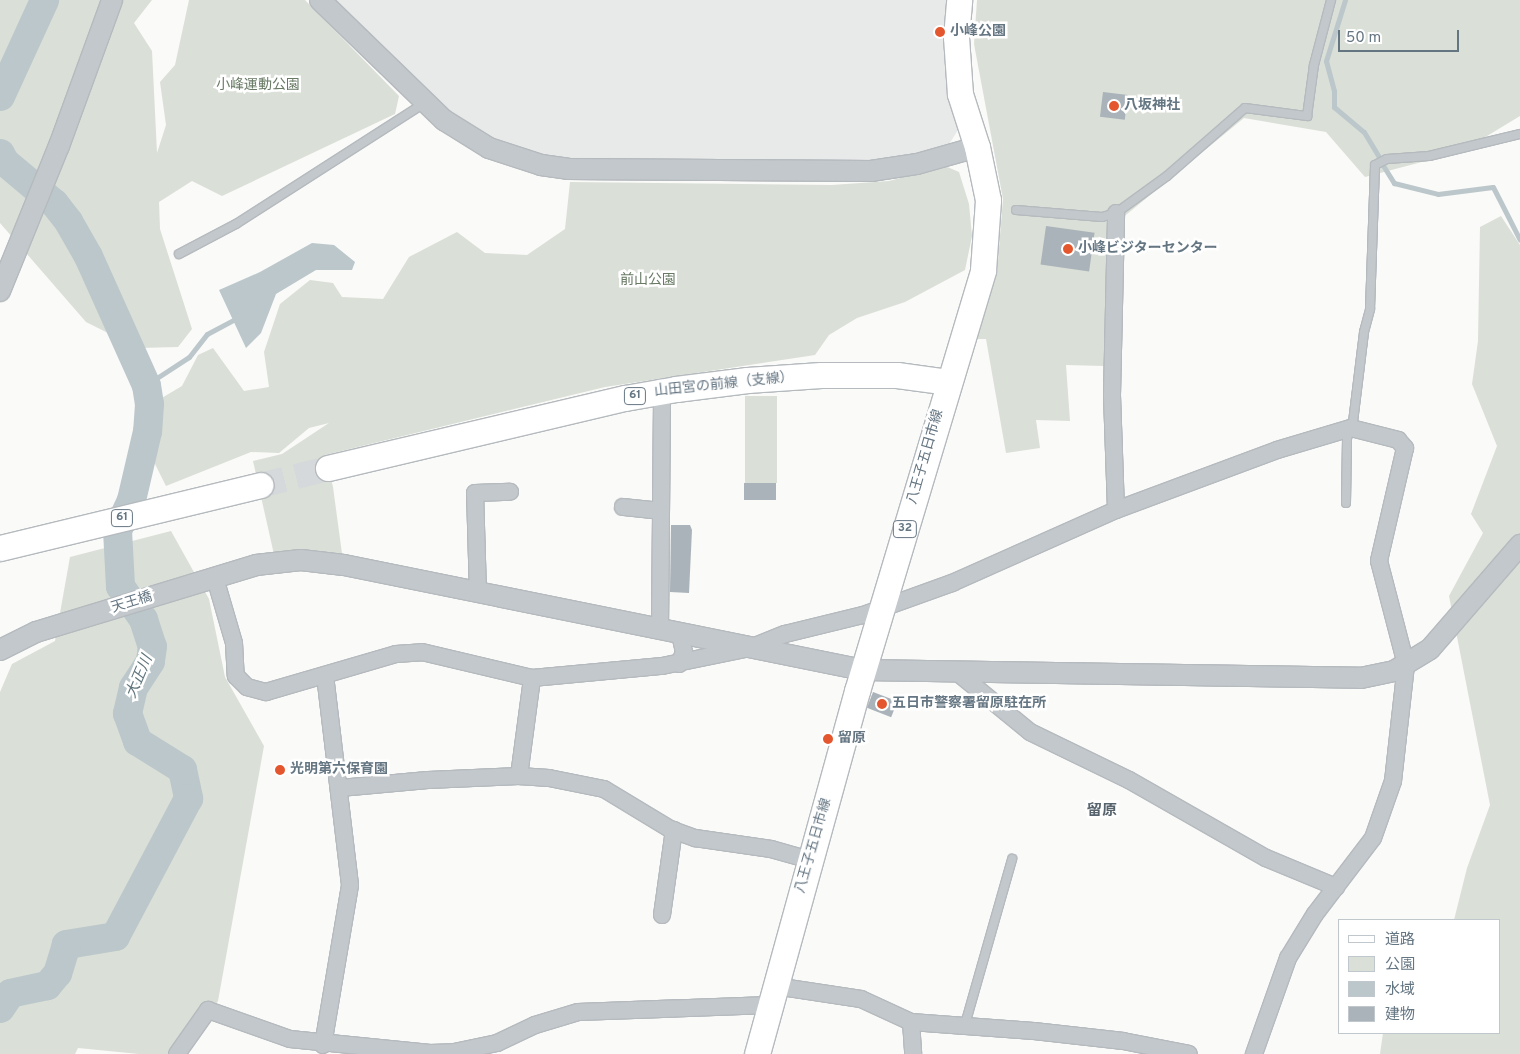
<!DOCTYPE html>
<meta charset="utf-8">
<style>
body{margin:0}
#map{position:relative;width:1520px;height:1054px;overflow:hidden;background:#fafaf8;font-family:Overpass,"Noto Sans JP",sans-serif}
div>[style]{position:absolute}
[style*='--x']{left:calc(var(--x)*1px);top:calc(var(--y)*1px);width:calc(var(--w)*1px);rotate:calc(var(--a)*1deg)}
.built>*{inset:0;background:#e8e9e9}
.green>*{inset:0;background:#dadfd7;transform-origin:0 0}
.water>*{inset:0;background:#bbc7cb}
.stream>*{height:5px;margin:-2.5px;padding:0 2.5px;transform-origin:2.5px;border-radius:2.5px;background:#bbc7cb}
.river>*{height:29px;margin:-14.5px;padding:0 14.5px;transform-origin:14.5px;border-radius:14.5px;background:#bbc7cb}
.building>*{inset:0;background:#aab3b9;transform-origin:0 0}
.primary-tunnel>*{height:25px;margin-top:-12.5px;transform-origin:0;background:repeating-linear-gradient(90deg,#d5d9db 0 25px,transparent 0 37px)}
.roads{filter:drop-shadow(1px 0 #b5babe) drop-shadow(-1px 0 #b5babe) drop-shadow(0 1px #b5babe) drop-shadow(0 -1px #b5babe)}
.service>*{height:8px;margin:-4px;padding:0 4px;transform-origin:4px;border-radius:4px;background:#c3c8cc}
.minor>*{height:16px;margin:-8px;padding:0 8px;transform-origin:8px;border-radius:8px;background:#c3c8cc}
.tertiary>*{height:20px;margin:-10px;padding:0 10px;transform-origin:10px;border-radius:10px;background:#c3c8cc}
.primary>*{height:25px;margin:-12.5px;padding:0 12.5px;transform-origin:12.5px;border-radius:12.5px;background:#fff}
.dots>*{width:14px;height:14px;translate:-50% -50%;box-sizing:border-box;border:2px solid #fff;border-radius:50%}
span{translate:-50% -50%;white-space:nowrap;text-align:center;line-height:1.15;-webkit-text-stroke:5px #fff;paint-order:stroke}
.shield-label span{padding:1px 4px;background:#fff;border:1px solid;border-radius:4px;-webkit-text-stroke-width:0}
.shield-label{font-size:12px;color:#657683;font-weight:700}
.poi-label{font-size:14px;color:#657683;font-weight:700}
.left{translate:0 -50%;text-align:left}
.park-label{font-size:14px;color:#687a64}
.street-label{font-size:14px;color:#657683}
.water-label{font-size:15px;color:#60757c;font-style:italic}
.neighbourhood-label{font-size:15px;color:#57646e;font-weight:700}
.legend{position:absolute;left:1338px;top:919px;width:162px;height:115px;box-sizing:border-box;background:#fff;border:1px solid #c1c8cd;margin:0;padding:6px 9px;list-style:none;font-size:15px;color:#657683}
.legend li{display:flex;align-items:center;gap:10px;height:25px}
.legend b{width:25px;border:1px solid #c1c8cd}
.scale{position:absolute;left:1338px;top:30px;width:121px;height:22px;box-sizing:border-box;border:2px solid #657683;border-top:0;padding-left:6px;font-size:15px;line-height:18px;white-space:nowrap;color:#657683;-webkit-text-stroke:4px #fff;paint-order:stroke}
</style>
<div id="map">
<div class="built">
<div style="clip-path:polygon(330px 0,947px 0,945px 57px,961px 125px,948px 146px,881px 162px,559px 159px,509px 148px,463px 126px)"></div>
</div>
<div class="green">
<div style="clip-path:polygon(0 0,152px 0,134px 23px,152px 51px,157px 153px,166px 125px,160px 82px,175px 65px,189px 0,305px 0,399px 96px,395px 114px,222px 196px,192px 181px,159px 202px,160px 229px,192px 329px,178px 347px,138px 348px,86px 322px,0 223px)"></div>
<div style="clip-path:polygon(977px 0,1520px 0,1520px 116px,1482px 139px,1469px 142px,1471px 149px,1365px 177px,1326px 132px,1244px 118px,1110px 228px,1105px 366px,1066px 365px,1070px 421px,1036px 420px,1040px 448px,1006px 453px,986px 339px,975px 339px,991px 280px,997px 272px,1003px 199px,974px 44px)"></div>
<div style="clip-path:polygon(945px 166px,959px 172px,969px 204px,972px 236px,965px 270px,905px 302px,857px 318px,829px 335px,815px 355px,605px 387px,325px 455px,333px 487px,343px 561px,275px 559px,253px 461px,282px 454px,329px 423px,309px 428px,279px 453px,251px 452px,166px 486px,151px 456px,160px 399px,182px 386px,198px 355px,213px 348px,244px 391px,269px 387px,264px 352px,280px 304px,310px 280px,333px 283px,342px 297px,383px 299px,409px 257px,457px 232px,485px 253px,527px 255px,565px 229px,570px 182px,832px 185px,889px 181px)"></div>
<div style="clip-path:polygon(1501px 216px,1520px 245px,1520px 1054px,1380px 1054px,1383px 1033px,1499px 1033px,1499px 920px,1454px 920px,1467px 868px,1490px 805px,1449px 596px,1483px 533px,1471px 514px,1497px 446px,1472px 384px,1478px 341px,1480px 227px)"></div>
<div style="left:745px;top:396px;width:32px;height:87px"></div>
<div style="clip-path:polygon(171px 531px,209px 599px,225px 677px,264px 746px,218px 1001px,182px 1054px,139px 1054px,78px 1048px,75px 1054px,0 1054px,0 692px,12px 664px,55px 641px,70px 557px)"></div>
</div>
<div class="water">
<div style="clip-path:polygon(312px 243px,334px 245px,355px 262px,352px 270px,316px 270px,276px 294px,261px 333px,246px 348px,219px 290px,260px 272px)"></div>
</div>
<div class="stream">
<div style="--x:1345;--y:0;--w:64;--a:107.3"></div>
<div style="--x:1326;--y:61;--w:31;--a:75"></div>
<div style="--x:1334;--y:91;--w:16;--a:90"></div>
<div style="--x:1334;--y:107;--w:39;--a:40"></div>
<div style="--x:1364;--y:132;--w:35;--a:59"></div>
<div style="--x:1384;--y:167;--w:19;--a:58"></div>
<div style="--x:1394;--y:183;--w:45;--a:14"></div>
<div style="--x:1438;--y:194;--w:55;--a:-7.3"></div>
<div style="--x:1493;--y:187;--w:59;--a:63"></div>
<div style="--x:146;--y:385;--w:51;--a:-33.1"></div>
<div style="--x:189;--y:357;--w:29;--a:-52"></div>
<div style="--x:207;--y:334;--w:30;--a:-28"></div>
</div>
<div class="river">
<div style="--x:0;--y:96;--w:106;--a:-65.4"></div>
<div style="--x:0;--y:153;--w:9;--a:63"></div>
<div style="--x:4;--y:161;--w:65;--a:40"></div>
<div style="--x:54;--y:203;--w:23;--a:52"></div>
<div style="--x:68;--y:221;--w:40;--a:60.3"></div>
<div style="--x:88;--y:256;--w:141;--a:65.8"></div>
<div style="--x:146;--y:385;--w:19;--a:81"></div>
<div style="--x:149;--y:404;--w:27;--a:94"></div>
<div style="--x:147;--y:431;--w:71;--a:103.1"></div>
<div style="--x:131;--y:500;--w:33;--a:115"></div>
<div style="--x:117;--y:530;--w:56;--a:86.9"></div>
<div style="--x:120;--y:586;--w:40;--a:55.1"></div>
<div style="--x:143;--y:619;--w:28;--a:72"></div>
<div style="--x:152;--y:646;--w:15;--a:98"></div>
<div style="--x:150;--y:661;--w:31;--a:123"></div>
<div style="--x:133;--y:687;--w:27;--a:103"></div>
<div style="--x:127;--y:713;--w:30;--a:70"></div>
<div style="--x:137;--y:741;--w:53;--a:31.9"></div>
<div style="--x:182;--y:769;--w:30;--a:78"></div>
<div style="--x:188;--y:798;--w:156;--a:117.9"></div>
<div style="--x:115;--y:936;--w:50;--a:170.7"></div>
<div style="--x:66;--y:944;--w:30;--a:107"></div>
<div style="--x:57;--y:973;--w:16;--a:130"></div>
<div style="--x:47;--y:985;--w:38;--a:168"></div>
<div style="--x:10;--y:993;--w:18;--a:124"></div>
</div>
<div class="building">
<div style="left:1103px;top:92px;width:25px;height:25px;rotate:7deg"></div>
<div style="left:1046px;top:226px;width:49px;height:39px;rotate:8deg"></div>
<div style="left:744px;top:483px;width:32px;height:17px"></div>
<div style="clip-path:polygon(671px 525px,690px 525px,692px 530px,689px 593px,670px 592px)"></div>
<div style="left:873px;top:692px;width:26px;height:17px;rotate:21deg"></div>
</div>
<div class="primary-tunnel">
<div style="--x:260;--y:485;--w:70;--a:-14"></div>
</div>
<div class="roads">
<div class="service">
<div style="--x:1016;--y:210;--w:86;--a:4.7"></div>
<div style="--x:1102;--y:217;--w:15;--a:-16"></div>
<div style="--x:1116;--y:213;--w:63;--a:-36"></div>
<div style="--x:1167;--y:176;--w:103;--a:-41.1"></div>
<div style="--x:1245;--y:108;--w:63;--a:7.4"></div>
<div style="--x:1307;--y:116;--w:51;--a:-82.2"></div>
<div style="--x:1314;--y:65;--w:67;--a:-75.3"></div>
<div style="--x:179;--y:254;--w:64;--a:-27.8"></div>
<div style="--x:236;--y:224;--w:222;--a:-32.7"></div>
<div style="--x:1346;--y:503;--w:65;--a:-89.1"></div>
<div style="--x:1347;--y:438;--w:17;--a:-69"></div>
<div style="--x:1353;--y:422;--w:91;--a:-83"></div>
<div style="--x:1364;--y:332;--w:24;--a:-75"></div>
<div style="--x:1370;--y:309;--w:144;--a:-88"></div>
<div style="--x:1375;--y:165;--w:13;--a:-27"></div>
<div style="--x:1387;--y:159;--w:42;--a:-4.1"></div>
<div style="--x:1429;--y:156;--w:94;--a:-13.6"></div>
<div style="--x:964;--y:1028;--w:176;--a:-74.1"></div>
</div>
<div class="minor">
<div style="--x:623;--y:507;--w:38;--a:6"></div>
<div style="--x:1116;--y:510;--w:115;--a:-92"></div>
<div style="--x:1112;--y:395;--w:182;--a:-88.7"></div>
<div style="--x:215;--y:578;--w:68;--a:73.7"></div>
<div style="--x:234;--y:643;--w:33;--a:87"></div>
<div style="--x:236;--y:676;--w:16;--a:45"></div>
<div style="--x:247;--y:687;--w:20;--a:15"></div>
<div style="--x:266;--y:692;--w:135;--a:-16.3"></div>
<div style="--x:396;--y:654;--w:26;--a:-4"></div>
<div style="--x:422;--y:652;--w:113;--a:13.3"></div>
<div style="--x:532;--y:678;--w:131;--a:-5.3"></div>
<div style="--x:662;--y:666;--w:90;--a:-11.6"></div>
<div style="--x:750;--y:648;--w:38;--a:-22"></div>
<div style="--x:785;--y:634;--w:80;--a:-13.7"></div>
<div style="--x:863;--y:615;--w:95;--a:-19.8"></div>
<div style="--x:952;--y:583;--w:180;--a:-24"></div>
<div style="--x:1116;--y:510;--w:172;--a:-20.4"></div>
<div style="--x:1277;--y:450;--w:77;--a:-16.6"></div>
<div style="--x:1351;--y:428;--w:49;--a:14.3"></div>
<div style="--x:1398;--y:440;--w:11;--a:49"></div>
<div style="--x:1405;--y:448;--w:116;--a:103"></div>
<div style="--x:1379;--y:561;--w:107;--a:75.4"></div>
<div style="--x:1406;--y:665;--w:117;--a:96.4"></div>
<div style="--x:1393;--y:781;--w:60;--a:109.3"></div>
<div style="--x:1373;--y:838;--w:96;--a:127.3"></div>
<div style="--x:1315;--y:914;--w:52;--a:121.5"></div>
<div style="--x:1288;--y:958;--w:102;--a:109.5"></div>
<div style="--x:478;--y:593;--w:100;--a:-91.7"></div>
<div style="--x:475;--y:493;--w:35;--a:-2"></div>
<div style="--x:660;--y:629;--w:238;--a:-89.5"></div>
<div style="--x:679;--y:664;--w:13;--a:-67"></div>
<div style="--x:684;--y:652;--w:18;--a:-103"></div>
<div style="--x:958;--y:673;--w:93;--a:39.3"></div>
<div style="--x:1030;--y:732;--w:110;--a:25.9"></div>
<div style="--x:1129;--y:780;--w:158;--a:29.7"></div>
<div style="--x:1266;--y:858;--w:76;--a:22.5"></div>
<div style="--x:519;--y:776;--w:99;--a:-82.4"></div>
<div style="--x:340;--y:788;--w:88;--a:-5.2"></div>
<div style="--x:428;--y:780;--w:91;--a:-2.5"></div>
<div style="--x:519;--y:776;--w:30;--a:4"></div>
<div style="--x:549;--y:778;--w:56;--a:11.3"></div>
<div style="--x:604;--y:789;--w:77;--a:31.2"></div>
<div style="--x:670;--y:829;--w:27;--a:20"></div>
<div style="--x:695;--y:838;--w:77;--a:8.2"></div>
<div style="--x:771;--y:849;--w:41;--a:15.8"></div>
<div style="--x:662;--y:915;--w:86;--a:-82"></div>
<div style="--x:775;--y:986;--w:87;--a:8.6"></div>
<div style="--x:861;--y:999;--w:55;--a:24.7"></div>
<div style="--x:911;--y:1022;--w:123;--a:4.2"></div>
<div style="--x:1034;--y:1031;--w:90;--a:6.4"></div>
<div style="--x:1123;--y:1041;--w:67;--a:11.1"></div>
<div style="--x:911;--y:1022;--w:32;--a:86"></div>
<div style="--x:323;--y:1045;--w:162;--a:-80.4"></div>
<div style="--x:350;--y:885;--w:210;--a:-96.8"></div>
<div style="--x:177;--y:1054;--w:54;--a:-54.8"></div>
<div style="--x:208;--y:1010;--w:87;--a:19.5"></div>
<div style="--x:290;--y:1039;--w:141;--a:5.7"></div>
<div style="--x:430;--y:1053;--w:24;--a:-2"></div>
<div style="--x:454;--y:1052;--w:44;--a:-11.8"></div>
<div style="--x:497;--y:1043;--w:42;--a:-25.3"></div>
<div style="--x:535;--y:1025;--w:45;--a:-16.8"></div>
<div style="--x:578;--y:1012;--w:191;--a:-2.1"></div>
</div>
<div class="tertiary">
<div style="--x:320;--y:0;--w:173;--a:44.1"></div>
<div style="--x:444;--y:120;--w:53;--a:31.9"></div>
<div style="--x:489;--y:148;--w:55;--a:18.1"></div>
<div style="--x:541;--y:165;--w:27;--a:8"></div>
<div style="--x:568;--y:169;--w:303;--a:0.4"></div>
<div style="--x:871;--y:171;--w:47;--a:-8.7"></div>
<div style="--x:917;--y:164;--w:62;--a:-15.8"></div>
<div style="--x:0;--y:291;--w:157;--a:-67.9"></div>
<div style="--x:59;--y:146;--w:155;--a:-70"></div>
<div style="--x:0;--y:650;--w:40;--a:-26.6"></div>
<div style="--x:36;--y:632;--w:230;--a:-16.9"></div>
<div style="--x:256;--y:565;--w:45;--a:-6.3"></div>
<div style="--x:301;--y:560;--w:43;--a:6.6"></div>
<div style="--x:344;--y:565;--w:530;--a:11.44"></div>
<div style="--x:863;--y:670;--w:498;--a:0.9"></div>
<div style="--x:1361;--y:678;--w:34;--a:-12"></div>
<div style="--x:1394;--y:671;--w:42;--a:-31.4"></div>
<div style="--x:1430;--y:649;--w:138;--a:-49.1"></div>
</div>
<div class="primary">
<div style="--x:328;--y:468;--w:305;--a:-13.3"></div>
<div style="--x:625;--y:398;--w:52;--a:-10"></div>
<div style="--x:676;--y:389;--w:72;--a:-7.2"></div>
<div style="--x:747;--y:380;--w:74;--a:-3.9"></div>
<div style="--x:821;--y:375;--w:76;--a:0"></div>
<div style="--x:897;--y:375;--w:51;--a:7.8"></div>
<div style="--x:0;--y:548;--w:268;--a:-13.6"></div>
<div style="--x:757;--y:1054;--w:377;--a:-74.6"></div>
<div style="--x:857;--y:691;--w:439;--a:-73.3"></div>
<div style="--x:983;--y:270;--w:70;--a:-85.9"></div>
<div style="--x:988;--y:200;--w:54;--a:-101.7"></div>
<div style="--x:977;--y:147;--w:56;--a:-107.8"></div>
<div style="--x:960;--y:94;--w:57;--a:-94"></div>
<div style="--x:956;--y:37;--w:37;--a:-85"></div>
</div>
</div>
<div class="dots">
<div style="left:940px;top:32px;background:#e4572e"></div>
<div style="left:1114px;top:106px;background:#e4572e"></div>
<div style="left:1068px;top:249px;background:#e4572e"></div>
<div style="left:882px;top:704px;background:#e4572e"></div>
<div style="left:828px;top:739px;background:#e4572e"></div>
<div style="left:280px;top:770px;background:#e4572e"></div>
</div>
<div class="shield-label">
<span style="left:635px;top:396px">61</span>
<span style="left:122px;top:518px">61</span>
<span style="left:905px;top:529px">32</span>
</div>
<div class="poi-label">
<span class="left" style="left:950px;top:32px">小峰公園</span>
<span class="left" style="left:1124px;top:106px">八坂神社</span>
<span class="left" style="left:1078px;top:249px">小峰ビジターセンター</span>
<span class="left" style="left:892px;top:704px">五日市警察署留原駐在所</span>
<span class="left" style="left:838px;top:739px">留原</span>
<span class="left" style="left:290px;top:770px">光明第六保育園</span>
</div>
<div class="park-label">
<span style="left:258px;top:86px">小峰運動公園</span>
<span style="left:648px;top:281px">前山公園</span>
</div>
<div class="street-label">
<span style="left:724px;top:385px;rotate:-6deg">山田宮の前線（支線）</span>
<span style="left:926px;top:457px;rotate:-74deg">八王子五日市線</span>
<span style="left:132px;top:603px;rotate:-17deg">天王橋</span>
<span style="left:814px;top:846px;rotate:-74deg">八王子五日市線</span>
</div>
<div class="water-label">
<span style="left:140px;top:677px;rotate:-67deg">大正川</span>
</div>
<div class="neighbourhood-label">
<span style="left:1102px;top:812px">留原</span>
</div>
<ul class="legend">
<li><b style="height:6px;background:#fff"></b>道路</li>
<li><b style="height:14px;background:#dadfd7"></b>公園</li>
<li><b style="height:14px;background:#bbc7cb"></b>水域</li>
<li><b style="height:14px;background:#aab3b9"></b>建物</li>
</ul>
<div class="scale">50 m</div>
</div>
